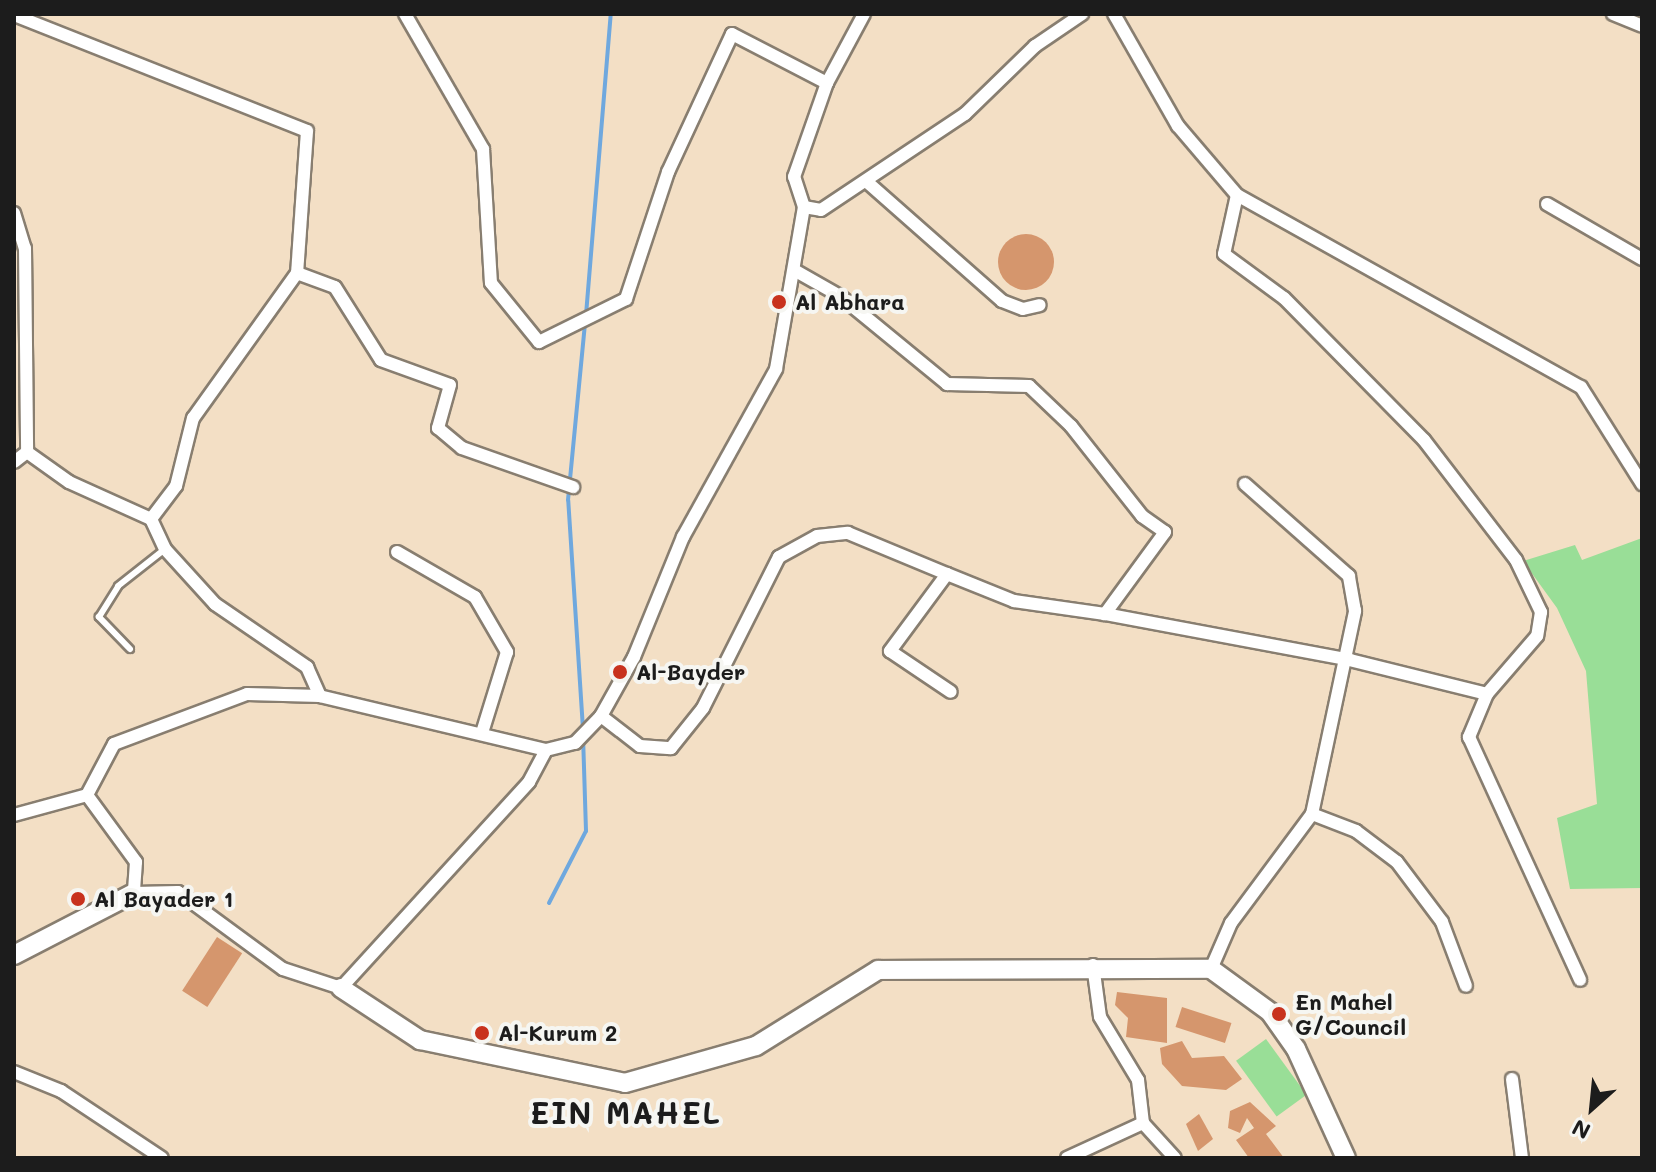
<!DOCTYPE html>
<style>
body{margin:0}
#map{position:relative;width:1656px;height:1172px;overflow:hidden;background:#f3dfc5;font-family:Mali,sans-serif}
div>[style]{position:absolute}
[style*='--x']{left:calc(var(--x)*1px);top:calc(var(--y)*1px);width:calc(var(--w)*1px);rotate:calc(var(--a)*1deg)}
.green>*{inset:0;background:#99de97;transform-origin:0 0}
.stream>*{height:4px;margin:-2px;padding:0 2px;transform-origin:2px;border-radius:2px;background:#6fa8de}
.building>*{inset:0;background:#d5966d;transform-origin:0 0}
.round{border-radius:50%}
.roads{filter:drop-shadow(2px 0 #887e70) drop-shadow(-2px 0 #887e70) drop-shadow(0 2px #887e70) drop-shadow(0 -2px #887e70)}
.lane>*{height:6px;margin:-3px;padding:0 3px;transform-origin:3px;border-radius:3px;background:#fff}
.street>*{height:12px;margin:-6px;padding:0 6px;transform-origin:6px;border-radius:6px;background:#fff}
.secondary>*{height:18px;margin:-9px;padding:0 9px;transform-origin:9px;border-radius:9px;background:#fff}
.dots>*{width:22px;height:22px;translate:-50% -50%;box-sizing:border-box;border:4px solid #f6f6f2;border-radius:50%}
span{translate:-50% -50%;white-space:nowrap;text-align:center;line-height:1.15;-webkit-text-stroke:8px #f6f6f2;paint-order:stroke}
.poi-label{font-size:22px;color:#1c1c1c;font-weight:700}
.left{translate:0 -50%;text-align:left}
.district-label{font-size:30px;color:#1c1c1c;font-weight:700;letter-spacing:2px}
.frame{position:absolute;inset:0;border:16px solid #1c1c1c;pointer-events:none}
.north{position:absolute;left:1552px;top:1068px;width:80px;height:80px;-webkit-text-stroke:6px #f6f6f2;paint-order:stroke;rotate:207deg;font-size:22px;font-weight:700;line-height:32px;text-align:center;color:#1c1c1c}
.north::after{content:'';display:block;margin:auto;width:28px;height:36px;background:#1c1c1c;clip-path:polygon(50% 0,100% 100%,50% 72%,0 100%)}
</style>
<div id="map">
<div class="green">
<div style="clip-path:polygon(1642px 538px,1642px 888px,1570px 889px,1557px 818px,1597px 804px,1586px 671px,1557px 608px,1523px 561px,1575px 545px,1582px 560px)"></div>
<div style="left:1266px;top:1039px;width:69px;height:37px;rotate:54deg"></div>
</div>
<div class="stream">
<div style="--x:586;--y:315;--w:302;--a:-85.3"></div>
<div style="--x:583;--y:729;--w:229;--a:-93.7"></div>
<div style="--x:568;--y:500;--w:177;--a:-84.5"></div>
<div style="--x:549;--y:903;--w:81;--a:-62.8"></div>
<div style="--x:586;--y:831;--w:93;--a:-91.8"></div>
</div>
<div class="building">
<div class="round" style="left:998px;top:234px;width:56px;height:56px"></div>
<div style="left:217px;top:937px;width:30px;height:64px;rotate:33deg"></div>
<div style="clip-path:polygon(1117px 992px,1167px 998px,1167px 1043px,1126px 1037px,1128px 1018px,1115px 1005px)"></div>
<div style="left:1182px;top:1007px;width:52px;height:21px;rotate:18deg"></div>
<div style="clip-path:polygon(1182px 1041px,1192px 1058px,1224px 1056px,1242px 1079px,1226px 1090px,1182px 1086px,1162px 1064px,1160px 1048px)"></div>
<div style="clip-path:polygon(1250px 1102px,1276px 1126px,1266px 1134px,1284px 1158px,1249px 1158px,1236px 1140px,1254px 1128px,1247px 1118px,1240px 1133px,1228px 1128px,1230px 1111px)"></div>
<div style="clip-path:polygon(1199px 1114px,1213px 1139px,1198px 1151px,1186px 1124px)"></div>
</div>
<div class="roads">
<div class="lane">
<div style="--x:130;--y:649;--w:45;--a:-134.1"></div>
<div style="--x:99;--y:617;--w:36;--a:-58"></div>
<div style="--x:118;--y:586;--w:60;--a:-38.2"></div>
</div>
<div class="street">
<div style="--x:405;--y:14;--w:156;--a:60"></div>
<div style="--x:483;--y:149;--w:134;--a:86.6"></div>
<div style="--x:491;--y:283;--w:76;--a:50.9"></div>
<div style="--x:539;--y:342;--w:97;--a:-26.3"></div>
<div style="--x:626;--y:299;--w:134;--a:-71.7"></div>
<div style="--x:668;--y:172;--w:152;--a:-65.1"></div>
<div style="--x:732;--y:34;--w:107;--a:27.3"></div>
<div style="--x:1114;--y:14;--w:129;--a:60.3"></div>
<div style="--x:1178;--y:126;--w:91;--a:49.5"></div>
<div style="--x:1237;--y:195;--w:394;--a:29.2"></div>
<div style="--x:1581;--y:387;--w:115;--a:57.8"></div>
<div style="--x:1613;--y:14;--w:31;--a:22"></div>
<div style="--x:14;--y:15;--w:315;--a:21.6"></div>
<div style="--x:307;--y:131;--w:142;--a:94"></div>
<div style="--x:297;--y:273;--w:178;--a:125.6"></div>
<div style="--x:193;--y:418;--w:70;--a:104"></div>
<div style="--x:176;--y:486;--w:41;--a:127.1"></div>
<div style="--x:151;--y:519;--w:90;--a:-155.7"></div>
<div style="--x:69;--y:482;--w:52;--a:-144.5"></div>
<div style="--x:866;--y:181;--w:181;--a:41.4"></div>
<div style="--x:1002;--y:301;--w:22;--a:21"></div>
<div style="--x:1023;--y:309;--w:17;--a:-13"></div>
<div style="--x:1237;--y:195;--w:60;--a:102.4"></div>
<div style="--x:1224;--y:254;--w:74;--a:36.3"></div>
<div style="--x:1284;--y:298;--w:199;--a:45.4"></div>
<div style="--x:1424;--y:440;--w:151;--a:52.5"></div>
<div style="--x:1516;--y:560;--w:58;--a:64.3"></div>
<div style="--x:1541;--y:612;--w:24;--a:99"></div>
<div style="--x:1537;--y:636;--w:77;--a:130.8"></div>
<div style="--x:1487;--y:694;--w:47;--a:112.7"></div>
<div style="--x:1469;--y:737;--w:267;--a:65.4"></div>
<div style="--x:1547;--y:204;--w:110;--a:30.1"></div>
<div style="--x:804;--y:207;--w:17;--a:10"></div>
<div style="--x:821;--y:210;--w:173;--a:-33.7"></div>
<div style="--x:965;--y:114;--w:98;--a:-44.2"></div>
<div style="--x:1035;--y:46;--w:57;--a:-34.2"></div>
<div style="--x:14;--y:213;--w:37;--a:73"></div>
<div style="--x:25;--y:248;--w:204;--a:89.4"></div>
<div style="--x:27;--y:452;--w:16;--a:142"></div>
<div style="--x:794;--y:270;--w:53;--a:29.5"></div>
<div style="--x:840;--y:296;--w:139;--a:39.4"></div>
<div style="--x:947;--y:384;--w:82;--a:1.4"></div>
<div style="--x:1029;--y:386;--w:58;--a:43.6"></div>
<div style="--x:1071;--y:426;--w:115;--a:51.7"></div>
<div style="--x:1142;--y:516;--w:28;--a:35"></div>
<div style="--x:1165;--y:532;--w:102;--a:126.2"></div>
<div style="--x:1105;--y:614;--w:92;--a:-171.9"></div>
<div style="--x:1014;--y:601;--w:72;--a:-158.1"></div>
<div style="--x:297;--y:273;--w:40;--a:20.2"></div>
<div style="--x:335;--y:287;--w:86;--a:57.8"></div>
<div style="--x:381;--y:360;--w:73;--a:19.9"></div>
<div style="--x:450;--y:385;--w:45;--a:105.6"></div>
<div style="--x:438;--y:428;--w:31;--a:40"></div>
<div style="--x:462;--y:448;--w:118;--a:19.4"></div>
<div style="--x:151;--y:519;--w:33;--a:65"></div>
<div style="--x:165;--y:549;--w:74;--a:47.7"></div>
<div style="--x:215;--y:604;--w:112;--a:34.4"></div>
<div style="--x:307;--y:667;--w:32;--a:66"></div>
<div style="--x:397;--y:552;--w:90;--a:30"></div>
<div style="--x:475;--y:597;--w:64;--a:59.8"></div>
<div style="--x:507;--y:652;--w:85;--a:107.2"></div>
<div style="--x:1105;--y:614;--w:249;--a:10.6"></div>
<div style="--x:1350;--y:660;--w:141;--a:13.9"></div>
<div style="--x:601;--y:716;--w:49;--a:37.6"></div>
<div style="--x:640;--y:746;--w:31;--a:4"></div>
<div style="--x:671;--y:748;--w:51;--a:-51.3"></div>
<div style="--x:703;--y:708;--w:169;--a:-63.3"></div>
<div style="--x:779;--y:557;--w:43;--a:-28.9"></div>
<div style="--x:817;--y:536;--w:31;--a:-6"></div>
<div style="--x:848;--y:533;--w:107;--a:22.5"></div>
<div style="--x:947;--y:574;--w:96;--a:126.5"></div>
<div style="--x:890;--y:651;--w:73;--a:33.9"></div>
<div style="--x:546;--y:750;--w:232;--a:-166.6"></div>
<div style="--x:320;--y:696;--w:73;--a:-178.4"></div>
<div style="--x:247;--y:694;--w:142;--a:159.4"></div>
<div style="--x:114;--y:744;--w:58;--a:117.9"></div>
<div style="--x:87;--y:795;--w:83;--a:53.8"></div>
<div style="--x:136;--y:862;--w:31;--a:94"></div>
<div style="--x:134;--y:893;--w:44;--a:-1.3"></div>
<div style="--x:178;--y:892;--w:130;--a:36.3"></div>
<div style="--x:283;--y:969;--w:61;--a:18.1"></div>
<div style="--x:341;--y:988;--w:279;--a:-47.6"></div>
<div style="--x:529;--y:782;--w:36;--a:-62"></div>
<div style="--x:546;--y:750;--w:30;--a:-14"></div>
<div style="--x:575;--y:743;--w:37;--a:-46"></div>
<div style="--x:601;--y:716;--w:68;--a:-60.8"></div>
<div style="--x:634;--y:657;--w:130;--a:-67.8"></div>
<div style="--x:683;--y:537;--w:192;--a:-61"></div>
<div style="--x:776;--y:369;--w:164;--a:-80.2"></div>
<div style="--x:804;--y:207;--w:32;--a:-108"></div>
<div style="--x:794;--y:177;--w:100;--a:-70.7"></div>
<div style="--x:827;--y:83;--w:78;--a:-61.8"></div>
<div style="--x:1312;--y:814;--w:47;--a:21.1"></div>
<div style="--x:1356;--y:831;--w:51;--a:37.1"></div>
<div style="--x:1397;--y:862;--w:75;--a:53.1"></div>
<div style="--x:1442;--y:922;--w:68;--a:69.4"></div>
<div style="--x:14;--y:815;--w:76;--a:-15.3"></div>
<div style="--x:1093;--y:965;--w:52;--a:82.3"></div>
<div style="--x:1100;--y:1017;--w:74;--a:58.9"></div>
<div style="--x:1138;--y:1080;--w:43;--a:83.4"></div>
<div style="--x:1143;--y:1123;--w:47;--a:47.6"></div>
<div style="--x:1211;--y:969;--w:50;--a:-66.5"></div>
<div style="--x:1231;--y:923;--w:136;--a:-53.4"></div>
<div style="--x:1312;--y:814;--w:208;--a:-78"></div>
<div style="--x:1355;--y:611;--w:36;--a:-100"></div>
<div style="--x:1349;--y:576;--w:139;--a:-138.5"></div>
<div style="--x:14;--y:1072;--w:51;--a:22"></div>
<div style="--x:61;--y:1091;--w:121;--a:33.6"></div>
<div style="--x:1512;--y:1079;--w:80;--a:82.8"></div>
<div style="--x:1067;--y:1158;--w:84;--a:-24.7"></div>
</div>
<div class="secondary">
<div style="--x:14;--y:955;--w:135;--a:-27.3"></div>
<div style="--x:341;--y:988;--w:95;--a:33.4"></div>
<div style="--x:420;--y:1040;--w:209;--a:11.8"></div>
<div style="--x:625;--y:1083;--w:136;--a:-15.8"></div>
<div style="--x:756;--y:1046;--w:144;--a:-31.9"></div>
<div style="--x:878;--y:970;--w:333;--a:-0.2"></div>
<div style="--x:1211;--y:969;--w:73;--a:36.1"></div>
<div style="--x:1270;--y:1012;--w:45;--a:54.9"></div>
<div style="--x:1296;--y:1049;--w:120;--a:65.4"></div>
</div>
</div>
<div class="dots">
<div style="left:779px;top:302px;background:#c8321e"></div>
<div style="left:620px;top:672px;background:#c8321e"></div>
<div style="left:78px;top:899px;background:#c8321e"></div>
<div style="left:1279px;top:1014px;background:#c8321e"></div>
<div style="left:482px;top:1033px;background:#c8321e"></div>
</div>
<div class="poi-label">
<span class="left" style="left:795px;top:302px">Al Abhara</span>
<span class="left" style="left:636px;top:672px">Al-Bayder</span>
<span class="left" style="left:94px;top:899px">Al Bayader 1</span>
<span class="left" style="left:1295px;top:1014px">En Mahel<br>G/Council</span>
<span class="left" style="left:498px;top:1033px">Al-Kurum 2</span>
</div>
<div class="district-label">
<span style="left:626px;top:1112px">EIN MAHEL</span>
</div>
<div class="frame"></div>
<div class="north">N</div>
</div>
